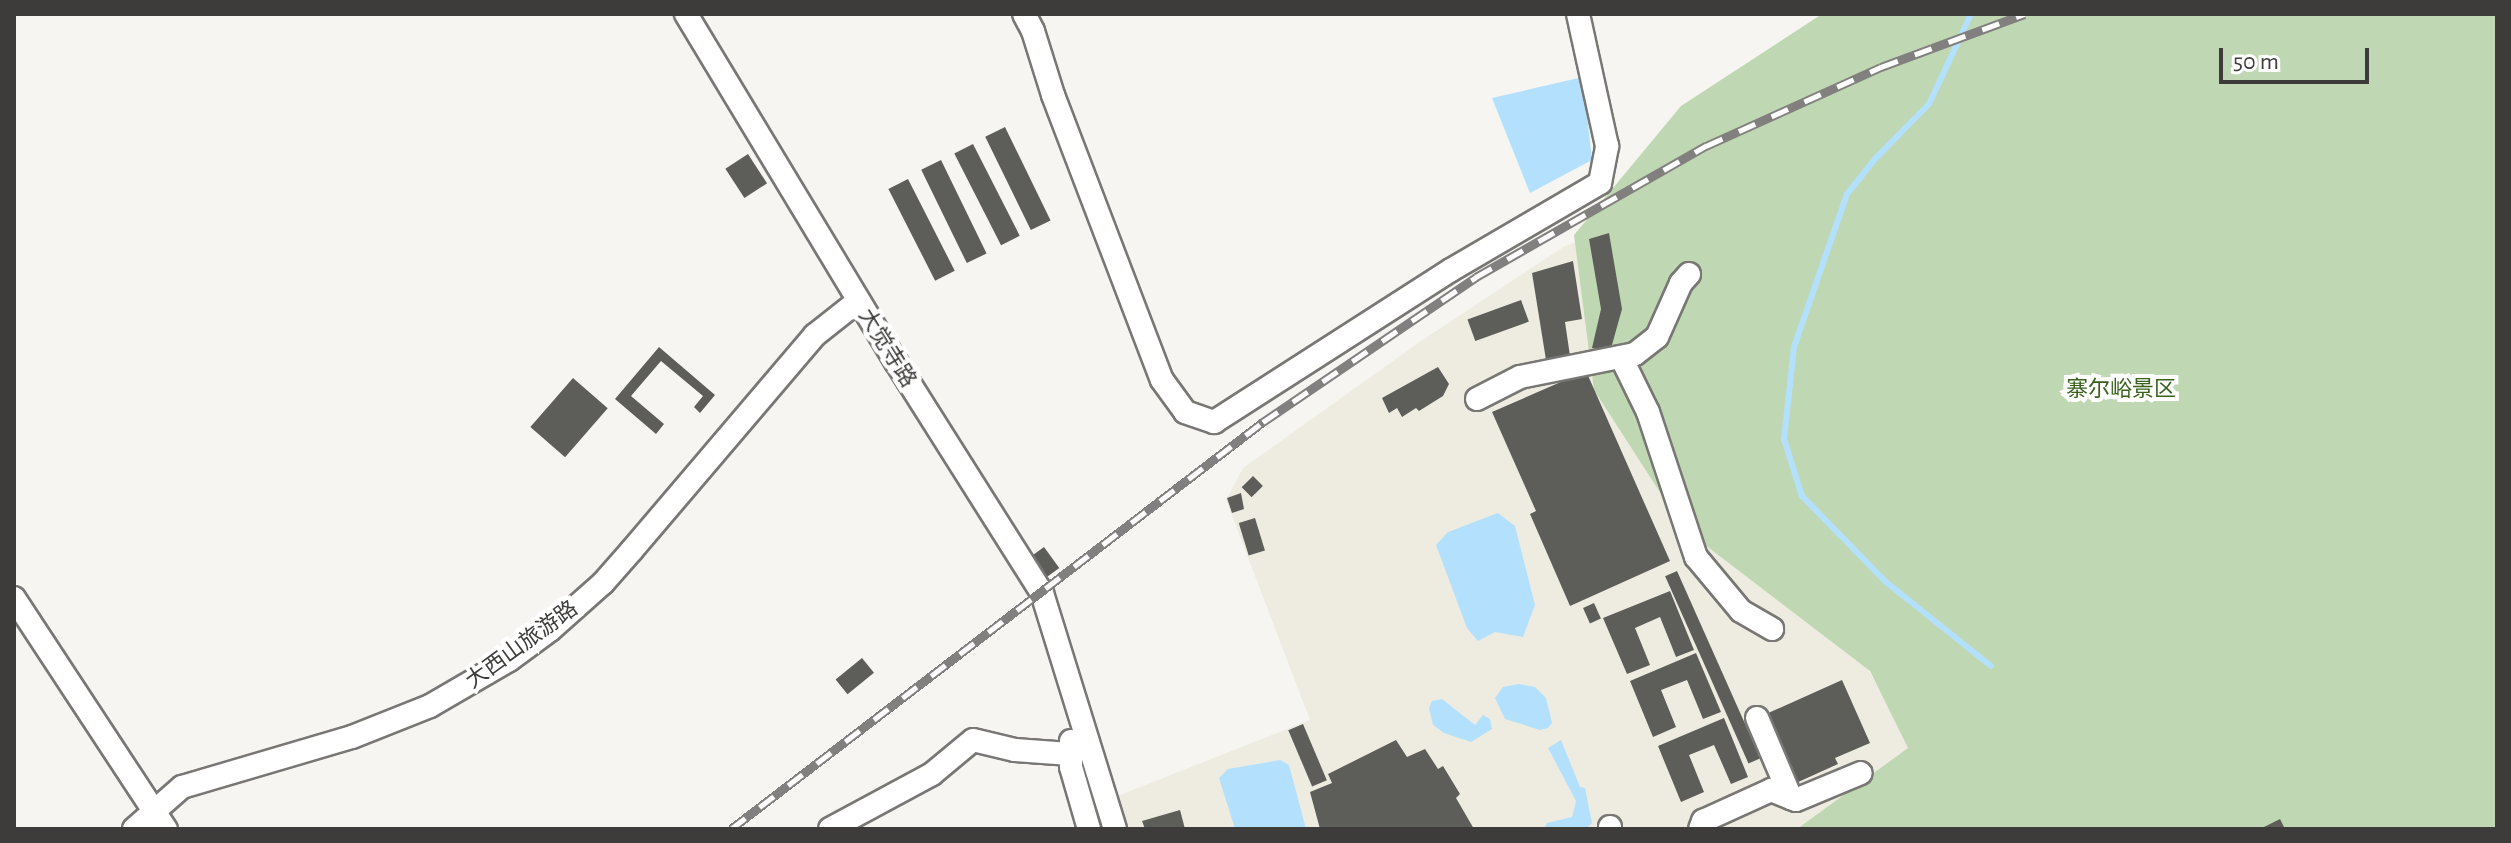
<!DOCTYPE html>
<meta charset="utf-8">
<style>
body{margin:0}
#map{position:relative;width:2511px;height:843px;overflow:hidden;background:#f6f5f2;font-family:"Alegreya Sans","Noto Sans SC",sans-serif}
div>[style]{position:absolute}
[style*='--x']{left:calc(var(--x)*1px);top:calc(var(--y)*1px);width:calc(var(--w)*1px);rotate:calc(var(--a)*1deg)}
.built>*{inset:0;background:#eeece1}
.green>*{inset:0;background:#c0d7b3}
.water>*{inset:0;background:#b3e1fd}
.stream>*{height:6px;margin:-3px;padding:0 3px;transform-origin:3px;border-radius:3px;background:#b3e1fd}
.building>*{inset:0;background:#5d5d5a;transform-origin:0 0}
.roads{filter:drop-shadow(2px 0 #787774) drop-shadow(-2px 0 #787774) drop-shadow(0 2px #787774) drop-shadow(0 -2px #787774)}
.minor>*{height:22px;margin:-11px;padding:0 11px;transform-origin:11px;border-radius:11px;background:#fff}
.rail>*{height:9px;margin-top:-4.5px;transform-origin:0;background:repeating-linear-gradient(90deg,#fff 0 18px,#81807e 0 36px);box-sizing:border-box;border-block:2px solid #81807e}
span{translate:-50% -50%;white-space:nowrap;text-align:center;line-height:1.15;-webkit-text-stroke:8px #fff;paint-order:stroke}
.street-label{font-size:22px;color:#3d3c3b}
.park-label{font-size:22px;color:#39611c}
.frame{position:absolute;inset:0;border:16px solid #3d3c3b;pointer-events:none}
.scale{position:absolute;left:2219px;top:48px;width:150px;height:36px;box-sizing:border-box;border:4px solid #3d3c3b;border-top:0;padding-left:10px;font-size:24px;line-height:28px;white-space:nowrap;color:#3d3c3b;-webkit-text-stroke:6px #fff;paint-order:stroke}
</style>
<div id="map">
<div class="built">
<div style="clip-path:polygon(1608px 231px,1924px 764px,1804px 829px,1125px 829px,1115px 797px,1310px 720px,1226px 500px,1243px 468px,1421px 341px,1565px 246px)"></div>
</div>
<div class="green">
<div style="clip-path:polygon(1822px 14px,2497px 14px,2497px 829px,1797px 829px,1908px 748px,1870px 671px,1683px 528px,1594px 390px,1574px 235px,1681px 106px)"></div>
</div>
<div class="water">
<div style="clip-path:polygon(1583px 77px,1592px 160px,1530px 193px,1492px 98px)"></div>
<div style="clip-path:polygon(1498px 513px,1515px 526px,1535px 605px,1523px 637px,1495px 632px,1478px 641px,1467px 628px,1436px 545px,1448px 532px)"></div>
<div style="clip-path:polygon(1519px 684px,1535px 687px,1546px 698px,1552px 723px,1548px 728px,1540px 730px,1505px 719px,1495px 698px,1503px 687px)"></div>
<div style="clip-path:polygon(1442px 699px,1475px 725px,1483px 715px,1490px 719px,1492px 729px,1471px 742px,1444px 733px,1433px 725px,1429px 708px,1432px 701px)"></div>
<div style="clip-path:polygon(1561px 740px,1580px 787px,1585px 788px,1592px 823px,1586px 829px,1544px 829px,1547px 823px,1572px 817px,1576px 801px,1548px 748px)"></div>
<div style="clip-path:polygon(1280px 760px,1289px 765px,1306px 829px,1235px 829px,1219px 778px,1228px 769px)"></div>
</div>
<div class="stream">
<div style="--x:1971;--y:14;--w:99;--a:115"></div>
<div style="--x:1929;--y:104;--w:77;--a:134.5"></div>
<div style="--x:1875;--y:159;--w:45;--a:128.7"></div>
<div style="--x:1847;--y:194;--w:162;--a:109.1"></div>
<div style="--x:1794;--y:347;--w:93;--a:96.2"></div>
<div style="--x:1784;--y:439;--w:60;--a:72.5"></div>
<div style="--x:1802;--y:496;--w:120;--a:45.7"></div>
<div style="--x:1886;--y:582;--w:134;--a:38.7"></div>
</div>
<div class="building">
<div style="left:1005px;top:127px;width:104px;height:22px;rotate:64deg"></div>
<div style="left:973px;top:144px;width:103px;height:21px;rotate:63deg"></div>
<div style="left:748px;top:154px;width:35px;height:27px;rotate:57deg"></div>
<div style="left:941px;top:160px;width:104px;height:22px;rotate:64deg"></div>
<div style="left:908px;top:179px;width:103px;height:22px;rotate:63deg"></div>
<div style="clip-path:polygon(1609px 233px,1622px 309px,1610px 352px,1592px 348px,1601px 309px,1589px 239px)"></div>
<div style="clip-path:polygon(1573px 261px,1582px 319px,1565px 322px,1570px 356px,1546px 360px,1532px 273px)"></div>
<div style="left:1521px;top:300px;width:23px;height:57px;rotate:70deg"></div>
<div style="clip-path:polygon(659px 347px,715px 395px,700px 413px,694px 407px,703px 396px,661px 361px,631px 396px,664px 424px,656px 434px,615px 399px)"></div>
<div style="clip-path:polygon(1438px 367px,1449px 384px,1443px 396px,1419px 411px,1416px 408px,1402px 417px,1397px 408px,1389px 413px,1382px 398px)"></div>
<div style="clip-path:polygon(1586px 371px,1670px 561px,1570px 606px,1530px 514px,1536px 511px,1492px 412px)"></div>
<div style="left:573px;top:378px;width:46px;height:65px;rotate:41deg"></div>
<div style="left:1253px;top:476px;width:14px;height:16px;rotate:45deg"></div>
<div style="clip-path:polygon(1241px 493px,1244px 509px,1232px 513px,1227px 498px)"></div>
<div style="left:1255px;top:518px;width:34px;height:17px;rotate:73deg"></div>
<div style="left:1044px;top:547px;width:26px;height:17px;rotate:54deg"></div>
<div style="left:1677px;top:571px;width:205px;height:13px;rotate:66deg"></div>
<div style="clip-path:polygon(1670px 591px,1694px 650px,1676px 657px,1660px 617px,1635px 628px,1650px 665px,1627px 674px,1603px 618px)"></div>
<div style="left:1594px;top:603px;width:17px;height:12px;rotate:66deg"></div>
<div style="clip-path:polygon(1696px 653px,1721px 712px,1703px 719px,1687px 680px,1661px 690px,1676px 727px,1653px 737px,1630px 681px)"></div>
<div style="left:862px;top:658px;width:19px;height:34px;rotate:51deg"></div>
<div style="clip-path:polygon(1842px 680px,1870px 743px,1835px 758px,1838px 764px,1796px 783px,1766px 714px)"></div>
<div style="clip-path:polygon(1724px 718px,1748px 777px,1731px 784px,1714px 745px,1689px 755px,1704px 792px,1681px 802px,1658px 746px)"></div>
<div style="left:1303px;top:724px;width:61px;height:16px;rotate:67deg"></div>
<div style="clip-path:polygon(1396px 740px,1407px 757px,1425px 749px,1438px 769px,1443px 766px,1460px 794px,1456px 798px,1474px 829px,1320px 829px,1310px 792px,1332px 783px,1328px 774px)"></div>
<div style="clip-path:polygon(1180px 810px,1185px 829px,1145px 829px,1142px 821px)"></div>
<div style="clip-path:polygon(2280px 819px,2285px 829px,2260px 829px)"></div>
</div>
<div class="roads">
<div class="minor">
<div style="--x:686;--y:14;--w:406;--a:58.9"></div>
<div style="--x:896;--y:362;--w:273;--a:57.7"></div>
<div style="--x:1042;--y:593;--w:247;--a:72.8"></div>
<div style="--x:1024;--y:14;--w:19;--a:62"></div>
<div style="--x:1033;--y:31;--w:67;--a:72.6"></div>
<div style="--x:1053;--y:95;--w:305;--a:69.1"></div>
<div style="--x:1162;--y:380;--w:39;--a:54"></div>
<div style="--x:1185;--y:412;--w:31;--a:19"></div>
<div style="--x:1214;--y:422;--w:282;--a:-32.7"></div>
<div style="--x:1451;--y:270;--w:173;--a:-30.3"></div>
<div style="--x:1600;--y:183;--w:38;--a:-79"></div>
<div style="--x:1607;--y:146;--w:135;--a:-102.4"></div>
<div style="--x:1621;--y:357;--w:61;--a:63.9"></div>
<div style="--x:1648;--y:412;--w:153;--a:71.7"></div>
<div style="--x:1696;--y:557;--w:70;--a:50.2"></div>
<div style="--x:1741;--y:611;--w:36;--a:30"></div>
<div style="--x:1477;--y:399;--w:48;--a:-27.1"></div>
<div style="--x:1520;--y:377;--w:117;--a:-11.3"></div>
<div style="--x:1635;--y:354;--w:28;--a:-38"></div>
<div style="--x:1657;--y:337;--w:59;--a:-66"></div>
<div style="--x:1681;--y:283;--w:12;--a:-48"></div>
<div style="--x:14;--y:598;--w:277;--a:56.7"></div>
<div style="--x:1071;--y:741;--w:26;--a:90"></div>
<div style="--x:1071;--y:767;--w:65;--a:73.8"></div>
<div style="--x:1791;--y:798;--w:5;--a:22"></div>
<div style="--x:1796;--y:800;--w:70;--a:-22.6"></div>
<div style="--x:134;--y:829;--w:64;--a:-41.2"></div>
<div style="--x:182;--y:787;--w:177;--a:-16.4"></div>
<div style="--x:352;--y:737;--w:84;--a:-21.7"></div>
<div style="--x:430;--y:706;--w:91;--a:-30.2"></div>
<div style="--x:509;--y:660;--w:51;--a:-36.2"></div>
<div style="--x:550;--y:630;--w:71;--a:-41.6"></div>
<div style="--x:603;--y:583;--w:44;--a:-48.7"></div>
<div style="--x:632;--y:550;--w:282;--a:-49.6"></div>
<div style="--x:815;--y:335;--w:55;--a:-38.3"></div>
<div style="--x:830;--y:829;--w:116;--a:-28.3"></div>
<div style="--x:932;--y:774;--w:53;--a:-39.7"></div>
<div style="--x:973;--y:740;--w:43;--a:13.4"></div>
<div style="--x:1015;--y:750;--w:55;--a:4.2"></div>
<div style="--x:1610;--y:829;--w:2;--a:-90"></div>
<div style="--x:1700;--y:829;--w:9;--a:-69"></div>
<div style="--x:1703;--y:821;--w:75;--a:-24.5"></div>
<div style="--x:1771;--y:790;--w:22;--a:22"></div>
<div style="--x:1791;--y:798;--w:87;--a:-113"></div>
</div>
</div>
<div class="rail">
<div style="--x:731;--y:829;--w:670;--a:-37.42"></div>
<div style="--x:1263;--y:422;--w:258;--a:-34.2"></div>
<div style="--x:1476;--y:277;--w:265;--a:-29.7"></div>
<div style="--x:1706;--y:146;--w:192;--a:-24.3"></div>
<div style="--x:1881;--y:67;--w:153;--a:-20.3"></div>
</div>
<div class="street-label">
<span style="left:887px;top:348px;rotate:58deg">大觉寺路</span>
<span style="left:522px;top:645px;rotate:-36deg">大西山旅游路</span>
</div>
<div class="park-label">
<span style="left:2121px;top:390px">寨尔峪景区</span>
</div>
<div class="frame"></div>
<div class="scale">50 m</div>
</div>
